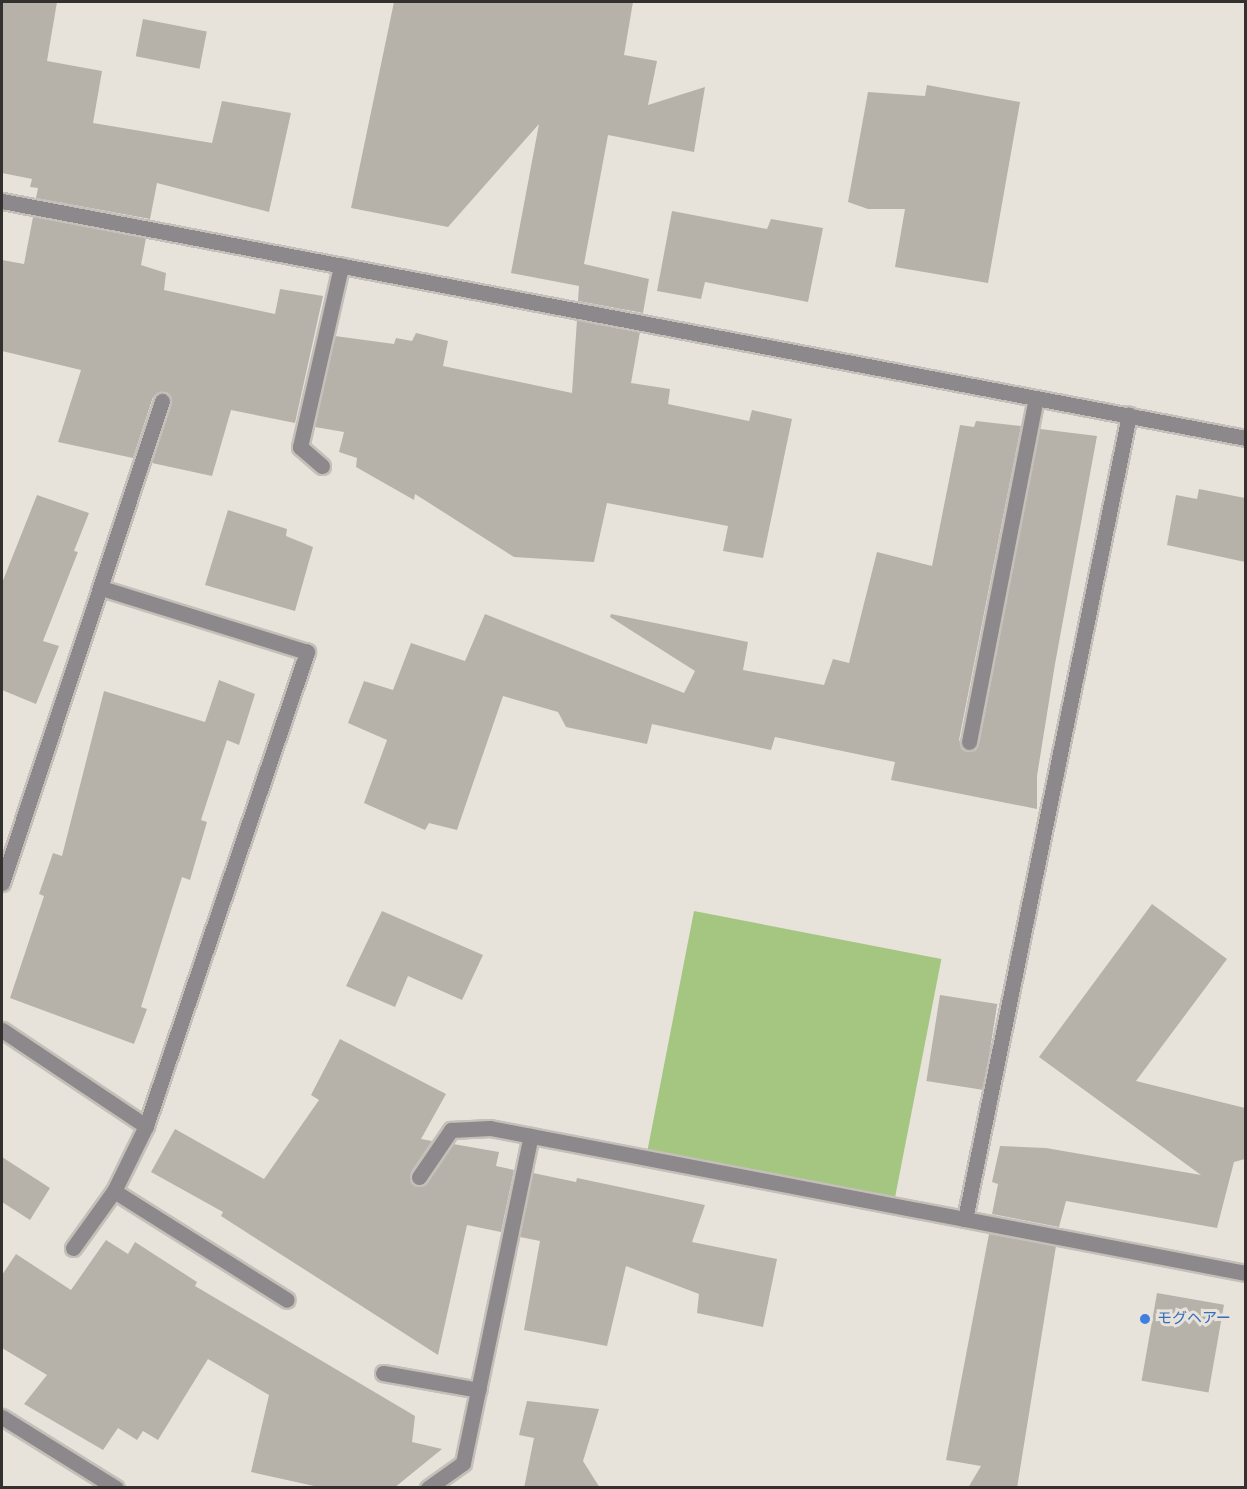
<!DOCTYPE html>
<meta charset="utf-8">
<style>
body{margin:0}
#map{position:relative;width:1247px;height:1489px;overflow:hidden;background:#e8e3da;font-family:"Work Sans","Noto Sans JP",sans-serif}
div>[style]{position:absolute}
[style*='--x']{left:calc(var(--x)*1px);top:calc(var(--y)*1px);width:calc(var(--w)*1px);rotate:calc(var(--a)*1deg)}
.green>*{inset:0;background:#a5c681;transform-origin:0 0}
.building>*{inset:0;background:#b6b2a9;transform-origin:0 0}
.roads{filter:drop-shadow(2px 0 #c4bfb8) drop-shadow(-2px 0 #c4bfb8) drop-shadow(0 2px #c4bfb8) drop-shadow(0 -2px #c4bfb8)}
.minor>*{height:15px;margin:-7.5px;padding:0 7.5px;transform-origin:7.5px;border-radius:7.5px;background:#8c888b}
.dots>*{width:16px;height:16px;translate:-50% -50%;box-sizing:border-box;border:3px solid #e8e3da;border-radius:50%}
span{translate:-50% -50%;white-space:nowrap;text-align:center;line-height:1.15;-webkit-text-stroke:6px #e8e3da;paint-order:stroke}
.shop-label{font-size:15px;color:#366cbe}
.left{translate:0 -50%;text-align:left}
.frame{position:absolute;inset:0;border:3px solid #33312e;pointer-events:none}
</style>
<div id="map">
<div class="green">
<div style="left:694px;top:911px;width:252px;height:244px;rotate:11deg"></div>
</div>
<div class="building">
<div style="clip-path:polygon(2px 2px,57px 2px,47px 61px,102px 71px,93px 123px,212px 143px,222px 101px,291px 113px,269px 212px,157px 183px,150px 219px,36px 198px,38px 188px,30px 187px,32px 179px,2px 173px)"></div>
<div style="clip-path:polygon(394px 2px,633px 2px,624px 55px,657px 61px,648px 105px,705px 87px,694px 152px,608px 135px,584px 264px,649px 279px,643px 313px,578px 301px,579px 286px,511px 273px,539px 124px,448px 227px,351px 208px)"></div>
<div style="left:143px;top:19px;width:65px;height:38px;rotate:11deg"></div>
<div style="clip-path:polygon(927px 85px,1020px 102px,988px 283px,895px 267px,905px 209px,868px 209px,848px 202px,868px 92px,925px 96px)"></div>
<div style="clip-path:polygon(672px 211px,767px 229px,771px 219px,823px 228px,808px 302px,705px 282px,701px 299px,657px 291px)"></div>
<div style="clip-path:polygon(33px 217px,146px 238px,141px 265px,166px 273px,164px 290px,275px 314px,280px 289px,323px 296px,295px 423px,231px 410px,212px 476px,152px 463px,171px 404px,164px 392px,153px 397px,133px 458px,58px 442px,81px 370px,2px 351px,2px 260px,24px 264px)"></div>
<div style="clip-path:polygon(577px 320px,640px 332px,631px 383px,670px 389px,668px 404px,749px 421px,752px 410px,792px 419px,763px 558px,723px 551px,728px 526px,607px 503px,594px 562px,514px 557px,415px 494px,414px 500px,356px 467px,357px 458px,339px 452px,344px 432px,315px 427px,335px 336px,394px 344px,396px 338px,412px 341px,416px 333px,448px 341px,443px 366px,572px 393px)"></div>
<div style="clip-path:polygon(976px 421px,1021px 426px,959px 740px,968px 752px,979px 744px,1040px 429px,1097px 436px,1055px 664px,1037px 776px,1037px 809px,891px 780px,895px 762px,775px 737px,771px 750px,652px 724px,647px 744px,566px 727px,558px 712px,503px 696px,457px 830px,429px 823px,425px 830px,364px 803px,387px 740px,348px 723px,364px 681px,393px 690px,411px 643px,465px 661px,485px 614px,684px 693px,695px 671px,610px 617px,611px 614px,748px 642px,743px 670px,824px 685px,833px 659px,849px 663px,877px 552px,932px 566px,960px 425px,974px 427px)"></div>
<div style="clip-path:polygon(1199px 489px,1245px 498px,1245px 562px,1167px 545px,1176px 495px,1197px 499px)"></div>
<div style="clip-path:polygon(37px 495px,89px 513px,74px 551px,78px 552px,43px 641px,59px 646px,36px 704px,2px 690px,2px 583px)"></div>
<div style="clip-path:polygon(228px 510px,287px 529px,286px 536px,313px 547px,295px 611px,205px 585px)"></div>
<div style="clip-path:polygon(219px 680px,255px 694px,239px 745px,227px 740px,201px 820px,207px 822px,190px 880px,182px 877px,141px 1007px,147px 1009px,134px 1044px,10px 998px,44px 896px,39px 894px,53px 853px,62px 856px,104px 691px,205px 722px)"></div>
<div style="clip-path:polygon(1152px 904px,1227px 959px,1136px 1081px,1245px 1108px,1245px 1159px,1234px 1162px,1217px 1228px,1066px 1201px,1059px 1227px,992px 1214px,998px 1184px,992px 1182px,1000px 1146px,1046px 1148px,1201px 1175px,1039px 1057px)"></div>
<div style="clip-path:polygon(382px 911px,483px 955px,462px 1000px,408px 976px,395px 1007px,346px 986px)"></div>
<div style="left:940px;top:995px;width:58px;height:87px;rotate:9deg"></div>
<div style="clip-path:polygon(340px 1039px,446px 1094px,421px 1139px,432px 1141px,411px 1172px,413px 1185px,427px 1183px,453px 1144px,499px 1152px,496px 1166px,514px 1170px,501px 1232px,467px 1225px,438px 1355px,221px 1216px,223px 1212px,151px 1172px,175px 1129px,264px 1179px,319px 1100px,311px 1095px)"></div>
<div style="clip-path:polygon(2px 1157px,50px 1188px,30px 1220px,2px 1202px)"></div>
<div style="clip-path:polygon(533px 1173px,576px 1182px,577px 1178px,705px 1205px,692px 1242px,777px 1259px,763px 1327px,697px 1313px,699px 1294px,626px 1266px,607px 1346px,524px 1330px,540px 1241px,520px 1237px)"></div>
<div style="clip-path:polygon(989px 1234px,1056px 1246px,1017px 1488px,968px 1488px,981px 1466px,946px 1460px)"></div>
<div style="clip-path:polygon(106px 1240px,128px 1254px,135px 1242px,197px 1282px,195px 1286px,415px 1416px,412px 1442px,442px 1449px,394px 1488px,323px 1488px,251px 1472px,269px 1395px,208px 1359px,158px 1440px,143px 1431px,137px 1440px,118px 1428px,103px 1450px,24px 1404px,47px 1375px,2px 1348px,2px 1275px,16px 1254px,71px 1290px)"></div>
<div style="left:1157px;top:1293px;width:68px;height:89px;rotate:10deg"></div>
<div style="clip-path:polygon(527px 1401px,599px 1409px,583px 1461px,600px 1488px,524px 1488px,534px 1438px,519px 1435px)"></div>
</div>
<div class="roads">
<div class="minor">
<div style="--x:2;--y:201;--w:1266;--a:10.79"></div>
<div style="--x:322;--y:466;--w:29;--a:-139"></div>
<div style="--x:300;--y:447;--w:186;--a:-77.2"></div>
<div style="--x:969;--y:742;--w:350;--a:-79"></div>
<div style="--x:2;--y:883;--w:508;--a:-71.64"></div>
<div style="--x:2;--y:1030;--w:173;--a:33.7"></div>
<div style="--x:419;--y:1177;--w:57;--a:-55.8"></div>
<div style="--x:451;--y:1130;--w:39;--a:-3"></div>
<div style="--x:490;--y:1128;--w:770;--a:10.86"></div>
<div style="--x:114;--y:1191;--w:204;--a:32.2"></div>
<div style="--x:965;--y:1219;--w:821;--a:-78.47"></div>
<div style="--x:73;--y:1248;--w:70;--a:-54.3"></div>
<div style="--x:114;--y:1191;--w:72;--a:-63.8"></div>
<div style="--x:146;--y:1126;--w:501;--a:-71.24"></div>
<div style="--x:307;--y:652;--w:216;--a:-162.7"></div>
<div style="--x:383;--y:1373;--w:97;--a:10"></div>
<div style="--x:2;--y:1417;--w:134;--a:31.9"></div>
<div style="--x:428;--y:1488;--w:43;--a:-35.5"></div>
<div style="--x:463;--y:1463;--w:334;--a:-78.3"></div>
</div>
</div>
<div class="dots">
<div style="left:1145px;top:1319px;background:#3f7fe0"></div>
</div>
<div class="shop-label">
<span class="left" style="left:1157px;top:1319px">モグヘアー</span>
</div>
<div class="frame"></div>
</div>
